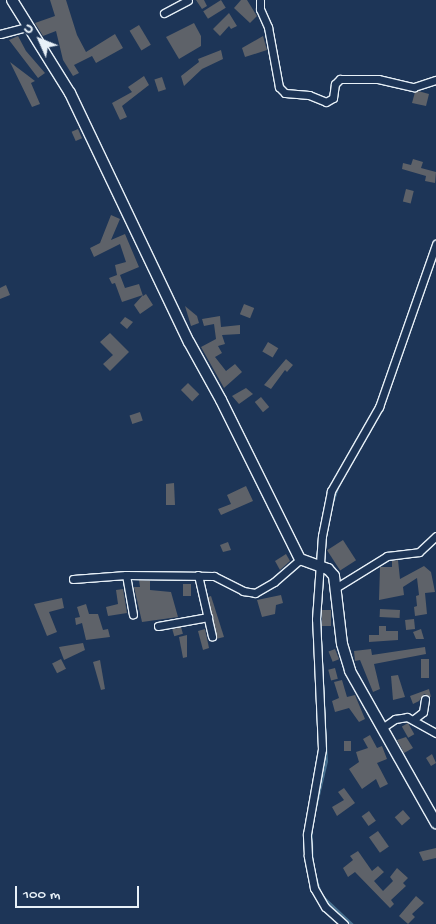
<!DOCTYPE html>
<style>
body{margin:0}
#map{position:relative;width:436px;height:924px;overflow:hidden;background:#1d3557;font-family:"Gochi Hand",sans-serif}
div>[style]{position:absolute}
[style*='--x']{left:calc(var(--x)*1px);top:calc(var(--y)*1px);width:calc(var(--w)*1px);rotate:calc(var(--a)*1deg)}
.stream>*{height:2.5px;margin:-1.25px;padding:0 1.25px;transform-origin:1.25px;border-radius:1.25px;background:#466f8e}
.building>*{inset:0;background:#5e6269;transform-origin:0 0}
.roads{filter:drop-shadow(1px 0 #e8f1f8) drop-shadow(-1px 0 #e8f1f8) drop-shadow(0 1px #e8f1f8) drop-shadow(0 -1px #e8f1f8)}
.minor>*{height:7px;margin:-3.5px;padding:0 3.5px;transform-origin:3.5px;border-radius:3.5px;background:#1d3557}
.secondary>*{height:10px;margin:-5px;padding:0 5px;transform-origin:5px;border-radius:5px;background:#1d3557}
span{translate:-50% -50%;white-space:nowrap;text-align:center;line-height:1.15;-webkit-text-stroke:5px #1d3557;paint-order:stroke}
.north{position:absolute;left:15px;top:15px;width:50px;height:50px;-webkit-text-stroke:4px #1d3557;paint-order:stroke;rotate:314deg;font-size:14px;font-weight:700;line-height:20px;text-align:center;color:#e8f1f8}
.north::after{content:'';display:block;margin:auto;width:18px;height:22px;background:#e8f1f8;clip-path:polygon(50% 0,100% 100%,50% 72%,0 100%)}
.scale{position:absolute;left:15px;top:886px;width:124px;height:22px;box-sizing:border-box;border:2px solid #e8f1f8;border-top:0;padding-left:6px;font-size:15px;line-height:18px;white-space:nowrap;color:#e8f1f8;-webkit-text-stroke:4px #1d3557;paint-order:stroke}
</style>
<div id="map">
<div class="stream">
<div style="--x:382;--y:406;--w:129;--a:-70.6"></div>
<div style="--x:367;--y:435;--w:15;--a:-62"></div>
<div style="--x:331;--y:506;--w:22;--a:-72"></div>
<div style="--x:315;--y:808;--w:48;--a:-76.8"></div>
<div style="--x:326;--y:761;--w:143;--a:-92.8"></div>
<div style="--x:311;--y:826;--w:34;--a:88"></div>
<div style="--x:314;--y:871;--w:25;--a:74"></div>
<div style="--x:321;--y:895;--w:42;--a:43.1"></div>
</div>
<div class="building">
<div style="clip-path:polygon(50px 0,66px 0,77px 35px,86px 52px,115px 34px,123px 48px,96px 63px,92px 56px,74px 65px,79px 73px,73px 76px,63px 60px,56px 31px,43px 36px,35px 23px,55px 16px)"></div>
<div style="clip-path:polygon(196px 0,204px 0,207px 6px,202px 9px)"></div>
<div style="left:221px;top:0;width:9px;height:21px;rotate:58deg"></div>
<div style="clip-path:polygon(241px 0,247px 0,257px 16px,250px 23px,234px 8px)"></div>
<div style="clip-path:polygon(229px 13px,237px 26px,231px 29px,229px 26px,220px 36px,213px 29px)"></div>
<div style="clip-path:polygon(194px 23px,201px 36px,201px 46px,179px 59px,166px 37px)"></div>
<div style="left:139px;top:25px;width:23px;height:11px;rotate:59deg"></div>
<div style="clip-path:polygon(18px 36px,26px 51px,45px 73px,38px 78px,9px 40px)"></div>
<div style="clip-path:polygon(263px 36px,267px 50px,245px 57px,242px 48px)"></div>
<div style="clip-path:polygon(221px 50px,223px 59px,202px 69px,184px 86px,181px 76px,199px 62px,198px 59px)"></div>
<div style="clip-path:polygon(10px 62px,35px 81px,31px 83px,40px 104px,32px 107px)"></div>
<div style="clip-path:polygon(144px 76px,149px 85px,122px 106px,127px 117px,120px 120px,112px 103px,132px 92px,128px 87px)"></div>
<div style="left:162px;top:77px;width:13px;height:8px;rotate:72deg"></div>
<div style="clip-path:polygon(418px 91px,429px 94px,426px 106px,412px 103px,415px 92px)"></div>
<div style="left:78px;top:129px;width:10px;height:7px;rotate:66deg"></div>
<div style="clip-path:polygon(413px 159px,423px 162px,421px 168px,436px 172px,435px 183px,425px 181px,426px 176px,402px 169px,403px 163px,411px 165px)"></div>
<div style="left:406px;top:189px;width:8px;height:13px;rotate:14deg"></div>
<div style="clip-path:polygon(111px 215px,120px 219px,111px 240px,125px 234px,139px 267px,120px 275px,125px 288px,139px 284px,143px 296px,146px 294px,153px 305px,140px 314px,134px 305px,143px 295px,122px 302px,115px 283px,112px 284px,109px 278px,117px 275px,115px 265px,126px 262px,120px 244px,94px 257px,90px 248px,100px 243px)"></div>
<div style="clip-path:polygon(6px 285px,10px 295px,0 299px,0 288px)"></div>
<div style="left:244px;top:304px;width:11px;height:11px;rotate:22deg"></div>
<div style="clip-path:polygon(185px 306px,197px 316px,199px 323px,191px 326px)"></div>
<div style="clip-path:polygon(220px 316px,221px 327px,240px 325px,240px 334px,222px 335px,225px 344px,218px 346px,222px 353px,215px 357px,226px 371px,235px 364px,242px 372px,224px 388px,201px 347px,216px 339px,214px 324px,204px 326px,202px 319px)"></div>
<div style="clip-path:polygon(125px 317px,133px 322px,127px 329px,120px 323px)"></div>
<div style="clip-path:polygon(110px 333px,129px 352px,110px 371px,103px 364px,113px 355px,100px 342px)"></div>
<div style="left:268px;top:342px;width:12px;height:11px;rotate:31deg"></div>
<div style="clip-path:polygon(286px 359px,293px 365px,287px 372px,285px 370px,271px 389px,264px 385px)"></div>
<div style="left:188px;top:383px;width:16px;height:10px;rotate:45deg"></div>
<div style="clip-path:polygon(246px 388px,253px 394px,239px 404px,232px 396px)"></div>
<div style="left:261px;top:397px;width:13px;height:8px;rotate:51deg"></div>
<div style="left:140px;top:412px;width:9px;height:11px;rotate:72deg"></div>
<div style="clip-path:polygon(174px 483px,175px 505px,166px 505px,166px 484px)"></div>
<div style="clip-path:polygon(246px 486px,253px 501px,221px 515px,218px 509px,231px 504px,227px 495px)"></div>
<div style="left:343px;top:540px;width:24px;height:19px;rotate:57deg"></div>
<div style="clip-path:polygon(228px 542px,231px 550px,223px 552px,220px 545px)"></div>
<div style="clip-path:polygon(286px 554px,290px 561px,280px 570px,275px 561px)"></div>
<div style="clip-path:polygon(398px 560px,400px 579px,424px 566px,431px 572px,435px 592px,425px 593px,427px 614px,415px 616px,414px 607px,417px 606px,416px 596px,419px 595px,417px 578px,403px 587px,404px 595px,379px 600px,380px 567px,392px 567px,392px 561px)"></div>
<div style="clip-path:polygon(139px 580px,150px 581px,150px 590px,171px 592px,178px 617px,142px 622px,134px 587px,140px 587px)"></div>
<div style="left:183px;top:584px;width:8px;height:12px"></div>
<div style="clip-path:polygon(123px 589px,127px 613px,108px 616px,106px 607px,118px 604px,116px 590px)"></div>
<div style="clip-path:polygon(281px 595px,283px 603px,276px 605px,275px 614px,262px 617px,257px 600px)"></div>
<div style="clip-path:polygon(211px 596px,224px 637px,216px 639px,208px 597px)"></div>
<div style="clip-path:polygon(62px 598px,64px 608px,49px 612px,57px 632px,47px 636px,34px 604px)"></div>
<div style="clip-path:polygon(86px 604px,89px 614px,98px 614px,103px 630px,108px 629px,110px 637px,86px 640px,82px 623px,76px 625px,75px 618px,80px 617px,77px 607px)"></div>
<div style="left:380px;top:609px;width:20px;height:8px;rotate:3deg"></div>
<div style="left:322px;top:610px;width:9px;height:16px"></div>
<div style="left:414px;top:619px;width:10px;height:9px;rotate:84deg"></div>
<div style="clip-path:polygon(379px 626px,386px 626px,386px 631px,398px 631px,398px 640px,369px 642px,369px 635px,379px 635px)"></div>
<div style="left:181px;top:627px;width:7px;height:9px;rotate:74deg"></div>
<div style="clip-path:polygon(205px 629px,209px 648px,203px 650px,198px 631px)"></div>
<div style="clip-path:polygon(421px 629px,424px 639px,416px 639px,413px 632px)"></div>
<div style="clip-path:polygon(187px 635px,187px 657px,183px 658px,179px 637px)"></div>
<div style="clip-path:polygon(83px 643px,85px 650px,64px 660px,59px 647px)"></div>
<div style="clip-path:polygon(425px 647px,426px 654px,374px 664px,380px 689px,373px 692px,360px 660px,355px 661px,354px 651px,371px 649px,372px 655px)"></div>
<div style="left:335px;top:649px;width:11px;height:7px;rotate:68deg"></div>
<div style="left:61px;top:659px;width:11px;height:10px;rotate:63deg"></div>
<div style="left:429px;top:659px;width:19px;height:8px;rotate:90deg"></div>
<div style="clip-path:polygon(100px 660px,105px 689px,101px 690px,93px 662px)"></div>
<div style="left:335px;top:668px;width:11px;height:7px;rotate:75deg"></div>
<div style="clip-path:polygon(398px 675px,405px 697px,393px 700px,391px 676px)"></div>
<div style="clip-path:polygon(342px 680px,347px 697px,355px 695px,365px 719px,359px 722px,349px 708px,335px 712px,332px 701px,339px 698px,334px 682px)"></div>
<div style="clip-path:polygon(429px 689px,431px 697px,424px 694px,419px 701px,413px 704px,410px 696px)"></div>
<div style="left:408px;top:723px;width:13px;height:7px;rotate:61deg"></div>
<div style="clip-path:polygon(370px 735px,377px 748px,382px 746px,387px 759px,377px 763px,388px 784px,380px 788px,376px 779px,362px 789px,349px 769px,359px 762px,356px 752px,368px 748px,363px 739px)"></div>
<div style="clip-path:polygon(406px 737px,413px 748px,404px 753px,397px 740px)"></div>
<div style="left:344px;top:741px;width:7px;height:10px"></div>
<div style="clip-path:polygon(432px 754px,436px 763px,431px 766px,426px 758px)"></div>
<div style="clip-path:polygon(344px 788px,355px 803px,337px 816px,332px 807px,344px 800px,338px 792px)"></div>
<div style="left:403px;top:810px;width:11px;height:11px;rotate:49deg"></div>
<div style="left:369px;top:811px;width:12px;height:9px;rotate:55deg"></div>
<div style="left:378px;top:831px;width:19px;height:11px;rotate:55deg"></div>
<div style="clip-path:polygon(436px 848px,436px 858px,423px 861px,419px 852px)"></div>
<div style="clip-path:polygon(358px 851px,372px 871px,378px 866px,384px 872px,374px 881px,383px 891px,393px 881px,390px 877px,397px 868px,408px 878px,403px 883px,406px 886px,391px 900px,394px 904px,390px 908px,355px 872px,348px 877px,343px 868px,353px 860px,350px 856px)"></div>
<div style="clip-path:polygon(416px 896px,424px 903px,412px 914px,415px 917px,408px 924px,399px 916px)"></div>
</div>
<div class="roads">
<div class="minor">
<div style="--x:260;--y:0;--w:9;--a:90"></div>
<div style="--x:260;--y:9;--w:20;--a:66"></div>
<div style="--x:268;--y:27;--w:61;--a:79.6"></div>
<div style="--x:279;--y:87;--w:8;--a:45"></div>
<div style="--x:285;--y:93;--w:24;--a:5"></div>
<div style="--x:309;--y:95;--w:18;--a:22"></div>
<div style="--x:326;--y:102;--w:8;--a:-30"></div>
<div style="--x:333;--y:98;--w:14;--a:-82"></div>
<div style="--x:335;--y:84;--w:7;--a:-45"></div>
<div style="--x:340;--y:79;--w:38;--a:0"></div>
<div style="--x:378;--y:79;--w:37;--a:13"></div>
<div style="--x:414;--y:87;--w:23;--a:-18"></div>
<div style="--x:164;--y:13;--w:27;--a:-28"></div>
<div style="--x:0;--y:34;--w:27;--a:-15"></div>
<div style="--x:126;--y:575;--w:40;--a:80"></div>
<div style="--x:198;--y:575;--w:63;--a:77.1"></div>
<div style="--x:73;--y:579;--w:53;--a:-4.3"></div>
<div style="--x:126;--y:575;--w:88;--a:0.7"></div>
<div style="--x:214;--y:576;--w:33;--a:27"></div>
<div style="--x:243;--y:591;--w:12;--a:9"></div>
<div style="--x:255;--y:593;--w:22;--a:-30"></div>
<div style="--x:274;--y:582;--w:35;--a:-41"></div>
<div style="--x:337;--y:587;--w:59;--a:-31.8"></div>
<div style="--x:387;--y:556;--w:32;--a:-7"></div>
<div style="--x:419;--y:552;--w:23;--a:-43"></div>
<div style="--x:158;--y:626;--w:51;--a:-10.2"></div>
<div style="--x:414;--y:719;--w:11;--a:-38"></div>
<div style="--x:423;--y:712;--w:13;--a:-81"></div>
<div style="--x:382;--y:728;--w:16;--a:-35"></div>
<div style="--x:395;--y:719;--w:12;--a:-9"></div>
<div style="--x:407;--y:717;--w:33;--a:29"></div>
<div style="--x:344;--y:924;--w:25;--a:-138"></div>
<div style="--x:325;--y:907;--w:22;--a:-120"></div>
<div style="--x:314;--y:888;--w:33;--a:-101"></div>
<div style="--x:308;--y:856;--w:22;--a:-93"></div>
<div style="--x:307;--y:834;--w:86;--a:-80"></div>
<div style="--x:322;--y:749;--w:130;--a:-92.6"></div>
<div style="--x:316;--y:619;--w:83;--a:-85.9"></div>
<div style="--x:322;--y:536;--w:46;--a:-78.7"></div>
<div style="--x:331;--y:491;--w:97;--a:-60.3"></div>
<div style="--x:379;--y:407;--w:173;--a:-70.7"></div>
</div>
<div class="secondary">
<div style="--x:12;--y:0;--w:110;--a:58.1"></div>
<div style="--x:70;--y:93;--w:276;--a:64.5"></div>
<div style="--x:189;--y:342;--w:66;--a:61.1"></div>
<div style="--x:221;--y:400;--w:178;--a:63.6"></div>
<div style="--x:300;--y:559;--w:30;--a:20"></div>
<div style="--x:328;--y:569;--w:9;--a:49"></div>
<div style="--x:334;--y:576;--w:68;--a:83.3"></div>
<div style="--x:342;--y:644;--w:28;--a:73"></div>
<div style="--x:350;--y:671;--w:175;--a:60.5"></div>
</div>
</div>
<div class="north">U</div>
<div class="scale">100 m</div>
</div>
